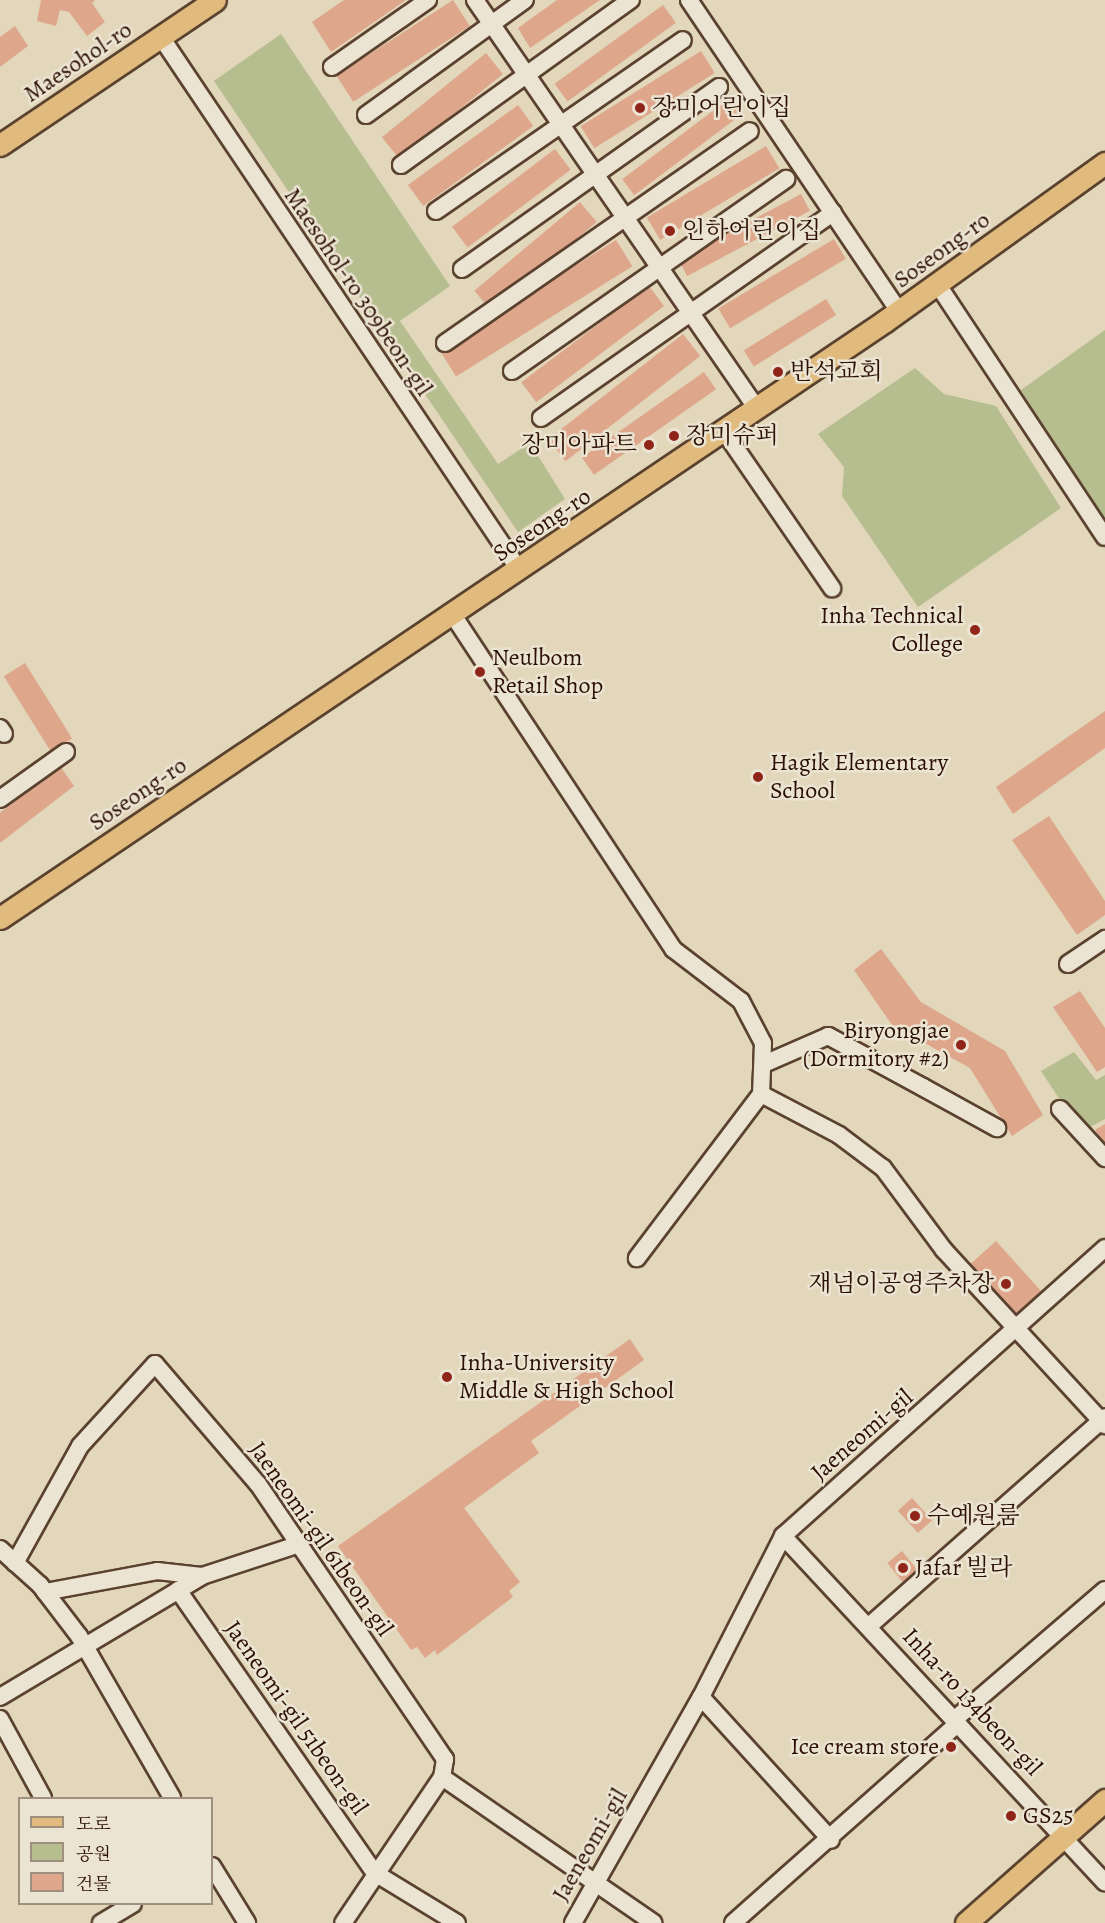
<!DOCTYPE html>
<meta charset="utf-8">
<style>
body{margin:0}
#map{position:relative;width:1105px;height:1923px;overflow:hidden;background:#e2d6bb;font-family:Alegreya,"Noto Serif KR",serif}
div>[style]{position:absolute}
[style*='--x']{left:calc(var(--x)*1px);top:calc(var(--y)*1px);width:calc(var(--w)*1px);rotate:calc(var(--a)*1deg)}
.green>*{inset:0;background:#b6bd8e}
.building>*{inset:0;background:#dea78b;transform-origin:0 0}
.roads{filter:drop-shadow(2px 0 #5a422f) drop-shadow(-2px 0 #5a422f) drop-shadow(0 2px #5a422f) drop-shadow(0 -2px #5a422f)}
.minor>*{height:16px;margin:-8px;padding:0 8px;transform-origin:8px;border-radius:8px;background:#ece4d3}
.major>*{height:21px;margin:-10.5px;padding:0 10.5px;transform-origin:10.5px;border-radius:10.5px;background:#e1bb7e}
.dots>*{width:16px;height:16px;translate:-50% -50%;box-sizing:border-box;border:3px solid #ece4d3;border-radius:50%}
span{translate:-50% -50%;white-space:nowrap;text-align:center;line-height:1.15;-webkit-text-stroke:5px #ece4d3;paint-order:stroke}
.street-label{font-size:24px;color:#2c1000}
.poi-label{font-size:24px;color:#2c1000}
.left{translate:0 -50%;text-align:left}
.right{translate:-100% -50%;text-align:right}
.legend{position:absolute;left:18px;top:1797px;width:195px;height:108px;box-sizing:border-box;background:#ece4d3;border:2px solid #9f8f7f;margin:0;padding:8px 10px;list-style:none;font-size:18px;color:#2c1000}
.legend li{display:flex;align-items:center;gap:12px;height:30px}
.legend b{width:30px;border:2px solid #9f8f7f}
</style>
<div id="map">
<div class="green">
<div style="clip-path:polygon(281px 34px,450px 286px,400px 321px,498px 464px,530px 443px,565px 499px,518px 532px,214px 81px)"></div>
<div style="clip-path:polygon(1105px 330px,1105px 531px,1021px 390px)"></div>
<div style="clip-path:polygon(915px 368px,944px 394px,996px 406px,1061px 508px,918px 607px,842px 496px,844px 467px,818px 434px)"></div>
<div style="clip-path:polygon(1074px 1052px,1096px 1080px,1105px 1075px,1105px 1119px,1081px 1132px,1041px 1071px)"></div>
</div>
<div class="building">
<div style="clip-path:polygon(41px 0,95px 0,92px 3px,105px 22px,87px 36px,69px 12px,60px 10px,56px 26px,37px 21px)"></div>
<div style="clip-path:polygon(344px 0,406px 0,331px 52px,312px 22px)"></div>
<div style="left:453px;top:0;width:31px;height:139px;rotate:57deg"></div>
<div style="clip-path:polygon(557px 0,600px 0,530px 48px,518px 28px)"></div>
<div style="left:663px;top:5px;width:22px;height:134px;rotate:54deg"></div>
<div style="clip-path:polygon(15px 26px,28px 46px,0 67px,0 37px)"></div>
<div style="left:701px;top:51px;width:26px;height:142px;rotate:58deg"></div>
<div style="left:486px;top:53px;width:27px;height:134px;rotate:51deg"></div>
<div style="left:730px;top:98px;width:20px;height:135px;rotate:53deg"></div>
<div style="left:518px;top:105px;width:26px;height:136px;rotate:54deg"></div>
<div style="left:766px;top:146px;width:26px;height:139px;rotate:59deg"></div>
<div style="left:555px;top:149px;width:26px;height:129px;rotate:53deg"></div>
<div style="left:801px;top:194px;width:19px;height:139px;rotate:62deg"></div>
<div style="left:580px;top:202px;width:26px;height:138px;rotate:50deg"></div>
<div style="left:834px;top:239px;width:23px;height:135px;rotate:59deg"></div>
<div style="left:616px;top:240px;width:31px;height:208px;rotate:58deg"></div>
<div style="left:649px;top:286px;width:25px;height:160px;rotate:53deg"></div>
<div style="left:826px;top:299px;width:19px;height:97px;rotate:58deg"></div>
<div style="left:683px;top:334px;width:28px;height:171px;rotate:52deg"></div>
<div style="left:704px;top:372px;width:21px;height:149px;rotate:55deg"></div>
<div style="left:25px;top:663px;width:89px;height:25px;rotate:58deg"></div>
<div style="clip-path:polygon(1105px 711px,1105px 748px,1013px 814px,996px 787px)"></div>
<div style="clip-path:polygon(60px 766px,74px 786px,0 843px,0 813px)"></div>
<div style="clip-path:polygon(1049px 816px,1105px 901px,1105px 915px,1077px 935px,1012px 840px)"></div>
<div style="clip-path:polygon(881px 949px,921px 1002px,1005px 1051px,1043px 1115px,1012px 1136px,970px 1068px,892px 1025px,854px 970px)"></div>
<div style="clip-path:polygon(1080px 991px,1105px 1028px,1105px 1067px,1097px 1072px,1053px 1007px)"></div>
<div style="clip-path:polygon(1105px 1124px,1105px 1147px,1095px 1130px)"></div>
<div style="left:996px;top:1241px;width:79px;height:44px;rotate:48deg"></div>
<div style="clip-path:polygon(630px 1339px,644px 1360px,531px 1441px,539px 1453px,464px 1508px,520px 1582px,509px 1591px,513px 1597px,437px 1655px,435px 1650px,425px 1658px,417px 1647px,411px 1650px,338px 1546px)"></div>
<div style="left:912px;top:1498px;width:30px;height:19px;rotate:48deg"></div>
<div style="left:902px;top:1551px;width:27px;height:19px;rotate:51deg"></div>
</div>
<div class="roads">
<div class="minor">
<div style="--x:475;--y:0;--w:497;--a:55.4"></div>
<div style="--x:689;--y:0;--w:375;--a:56"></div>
<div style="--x:161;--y:37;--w:643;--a:56.09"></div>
<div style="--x:332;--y:67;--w:117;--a:-34.9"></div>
<div style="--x:366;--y:115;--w:196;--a:-35.9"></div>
<div style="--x:401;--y:165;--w:283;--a:-35.7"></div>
<div style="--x:436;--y:211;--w:300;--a:-34.7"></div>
<div style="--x:462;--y:269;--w:315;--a:-35.3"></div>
<div style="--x:938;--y:285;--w:302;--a:56.5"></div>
<div style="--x:445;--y:343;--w:371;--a:-34.8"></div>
<div style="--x:512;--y:371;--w:335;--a:-35"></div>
<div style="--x:541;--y:418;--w:357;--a:-35.1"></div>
<div style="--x:724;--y:431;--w:191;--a:55.5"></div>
<div style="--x:453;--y:615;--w:400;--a:56.6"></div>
<div style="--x:673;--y:949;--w:86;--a:37.4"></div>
<div style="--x:741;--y:1001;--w:47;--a:62.4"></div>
<div style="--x:763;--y:1043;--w:51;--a:92.2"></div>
<div style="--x:761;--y:1094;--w:206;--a:127.1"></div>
<div style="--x:0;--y:728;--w:7;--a:56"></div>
<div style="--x:0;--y:799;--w:81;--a:-35.5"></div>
<div style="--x:1068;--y:964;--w:45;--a:-34"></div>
<div style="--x:764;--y:1064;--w:70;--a:-23.6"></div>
<div style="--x:828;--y:1036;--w:108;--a:28.2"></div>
<div style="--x:923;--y:1087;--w:85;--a:29"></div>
<div style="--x:997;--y:1128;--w:192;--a:-151.4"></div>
<div style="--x:761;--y:1094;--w:88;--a:27.7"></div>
<div style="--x:839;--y:1135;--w:55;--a:36.9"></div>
<div style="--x:883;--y:1168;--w:102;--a:53.4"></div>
<div style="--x:944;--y:1250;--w:238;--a:47.4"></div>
<div style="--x:1060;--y:1109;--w:67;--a:47.4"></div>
<div style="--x:783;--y:1536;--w:473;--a:47.1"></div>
<div style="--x:0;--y:1549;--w:54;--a:42"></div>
<div style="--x:40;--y:1585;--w:64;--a:52.6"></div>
<div style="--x:79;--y:1636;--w:187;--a:60.1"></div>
<div style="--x:15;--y:1563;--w:134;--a:-60.9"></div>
<div style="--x:80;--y:1446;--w:111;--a:-47.6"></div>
<div style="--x:155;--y:1364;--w:158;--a:49.4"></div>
<div style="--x:258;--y:1484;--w:333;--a:55.8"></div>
<div style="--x:445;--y:1759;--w:18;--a:99"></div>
<div style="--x:442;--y:1777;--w:176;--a:124.1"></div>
<div style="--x:178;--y:1590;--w:345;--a:55.2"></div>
<div style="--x:375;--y:1873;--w:96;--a:31.4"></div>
<div style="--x:45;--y:1592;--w:114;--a:-10.6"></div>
<div style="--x:157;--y:1571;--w:45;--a:6.3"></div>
<div style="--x:869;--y:1626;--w:315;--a:-41.5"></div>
<div style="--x:0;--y:1697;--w:235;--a:-30.9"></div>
<div style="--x:202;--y:1576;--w:103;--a:-18.1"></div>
<div style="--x:701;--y:1697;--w:193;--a:47.7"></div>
<div style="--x:0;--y:1719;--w:90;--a:61.4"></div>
<div style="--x:955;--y:1719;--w:198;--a:-40.7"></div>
<div style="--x:442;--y:1777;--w:257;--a:34.6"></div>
<div style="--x:212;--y:1866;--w:67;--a:58.4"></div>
<div style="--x:101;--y:1923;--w:37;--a:-31"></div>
<div style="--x:573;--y:1923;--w:260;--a:-60.5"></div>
<div style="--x:701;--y:1697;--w:181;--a:-63"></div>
<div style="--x:783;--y:1536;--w:432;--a:-41.8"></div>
<div style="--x:733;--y:1923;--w:301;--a:-41.6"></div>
</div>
<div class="major">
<div style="--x:0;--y:145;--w:259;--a:-34"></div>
<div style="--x:0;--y:918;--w:1068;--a:-34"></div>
<div style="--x:885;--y:321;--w:271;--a:-35.7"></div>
<div style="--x:966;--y:1923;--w:186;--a:-41.5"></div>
</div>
</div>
<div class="dots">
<div style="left:640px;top:108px;background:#8f2418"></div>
<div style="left:670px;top:231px;background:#8f2418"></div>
<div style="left:778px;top:372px;background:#8f2418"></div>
<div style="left:674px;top:436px;background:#8f2418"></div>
<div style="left:649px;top:445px;background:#8f2418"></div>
<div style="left:975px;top:630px;background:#8f2418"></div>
<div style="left:480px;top:672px;background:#8f2418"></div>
<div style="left:758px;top:777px;background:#8f2418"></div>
<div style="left:961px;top:1045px;background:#8f2418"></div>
<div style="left:1006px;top:1284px;background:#8f2418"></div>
<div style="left:447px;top:1377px;background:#8f2418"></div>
<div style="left:915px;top:1516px;background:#8f2418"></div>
<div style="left:903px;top:1568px;background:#8f2418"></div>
<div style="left:951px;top:1747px;background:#8f2418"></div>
<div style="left:1011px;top:1816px;background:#8f2418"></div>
</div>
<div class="street-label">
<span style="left:78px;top:62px;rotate:-34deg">Maesohol-ro</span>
<span style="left:942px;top:250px;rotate:-36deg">Soseong-ro</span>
<span style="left:358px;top:292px;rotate:56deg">Maesohol-ro 309beon-gil</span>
<span style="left:542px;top:525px;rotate:-34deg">Soseong-ro</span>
<span style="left:138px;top:794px;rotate:-34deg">Soseong-ro</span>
<span style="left:862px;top:1435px;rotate:-41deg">Jaeneomi-gil</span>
<span style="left:321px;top:1539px;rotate:55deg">Jaeneomi-gil 61beon-gil</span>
<span style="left:972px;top:1702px;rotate:47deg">Inha-ro 134beon-gil</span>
<span style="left:296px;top:1718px;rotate:55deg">Jaeneomi-gil 51beon-gil</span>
<span style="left:590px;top:1845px;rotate:-60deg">Jaeneomi-gil</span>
</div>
<div class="poi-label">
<span class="left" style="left:652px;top:108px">장미어린이집</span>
<span class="left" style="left:682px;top:231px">인하어린이집</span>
<span class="left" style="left:790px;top:372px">반석교회</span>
<span class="left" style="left:686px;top:436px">장미슈퍼</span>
<span class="right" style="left:637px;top:445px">장미아파트</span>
<span class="right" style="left:963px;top:630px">Inha Technical<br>College</span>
<span class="left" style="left:492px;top:672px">Neulbom<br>Retail Shop</span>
<span class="left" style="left:770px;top:777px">Hagik Elementary<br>School</span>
<span class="right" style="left:949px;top:1045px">Biryongjae<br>(Dormitory #2)</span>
<span class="right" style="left:994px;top:1284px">재넘이공영주차장</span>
<span class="left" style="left:459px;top:1377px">Inha-University<br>Middle &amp; High School</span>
<span class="left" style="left:927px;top:1516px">수예원룸</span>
<span class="left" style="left:915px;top:1568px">Jafar 빌라</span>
<span class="right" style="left:939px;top:1747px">Ice cream store</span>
<span class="left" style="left:1023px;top:1816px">GS25</span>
</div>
<ul class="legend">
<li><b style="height:8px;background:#e1bb7e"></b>도로</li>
<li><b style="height:16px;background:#b6bd8e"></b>공원</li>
<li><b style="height:16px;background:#dea78b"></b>건물</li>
</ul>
</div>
